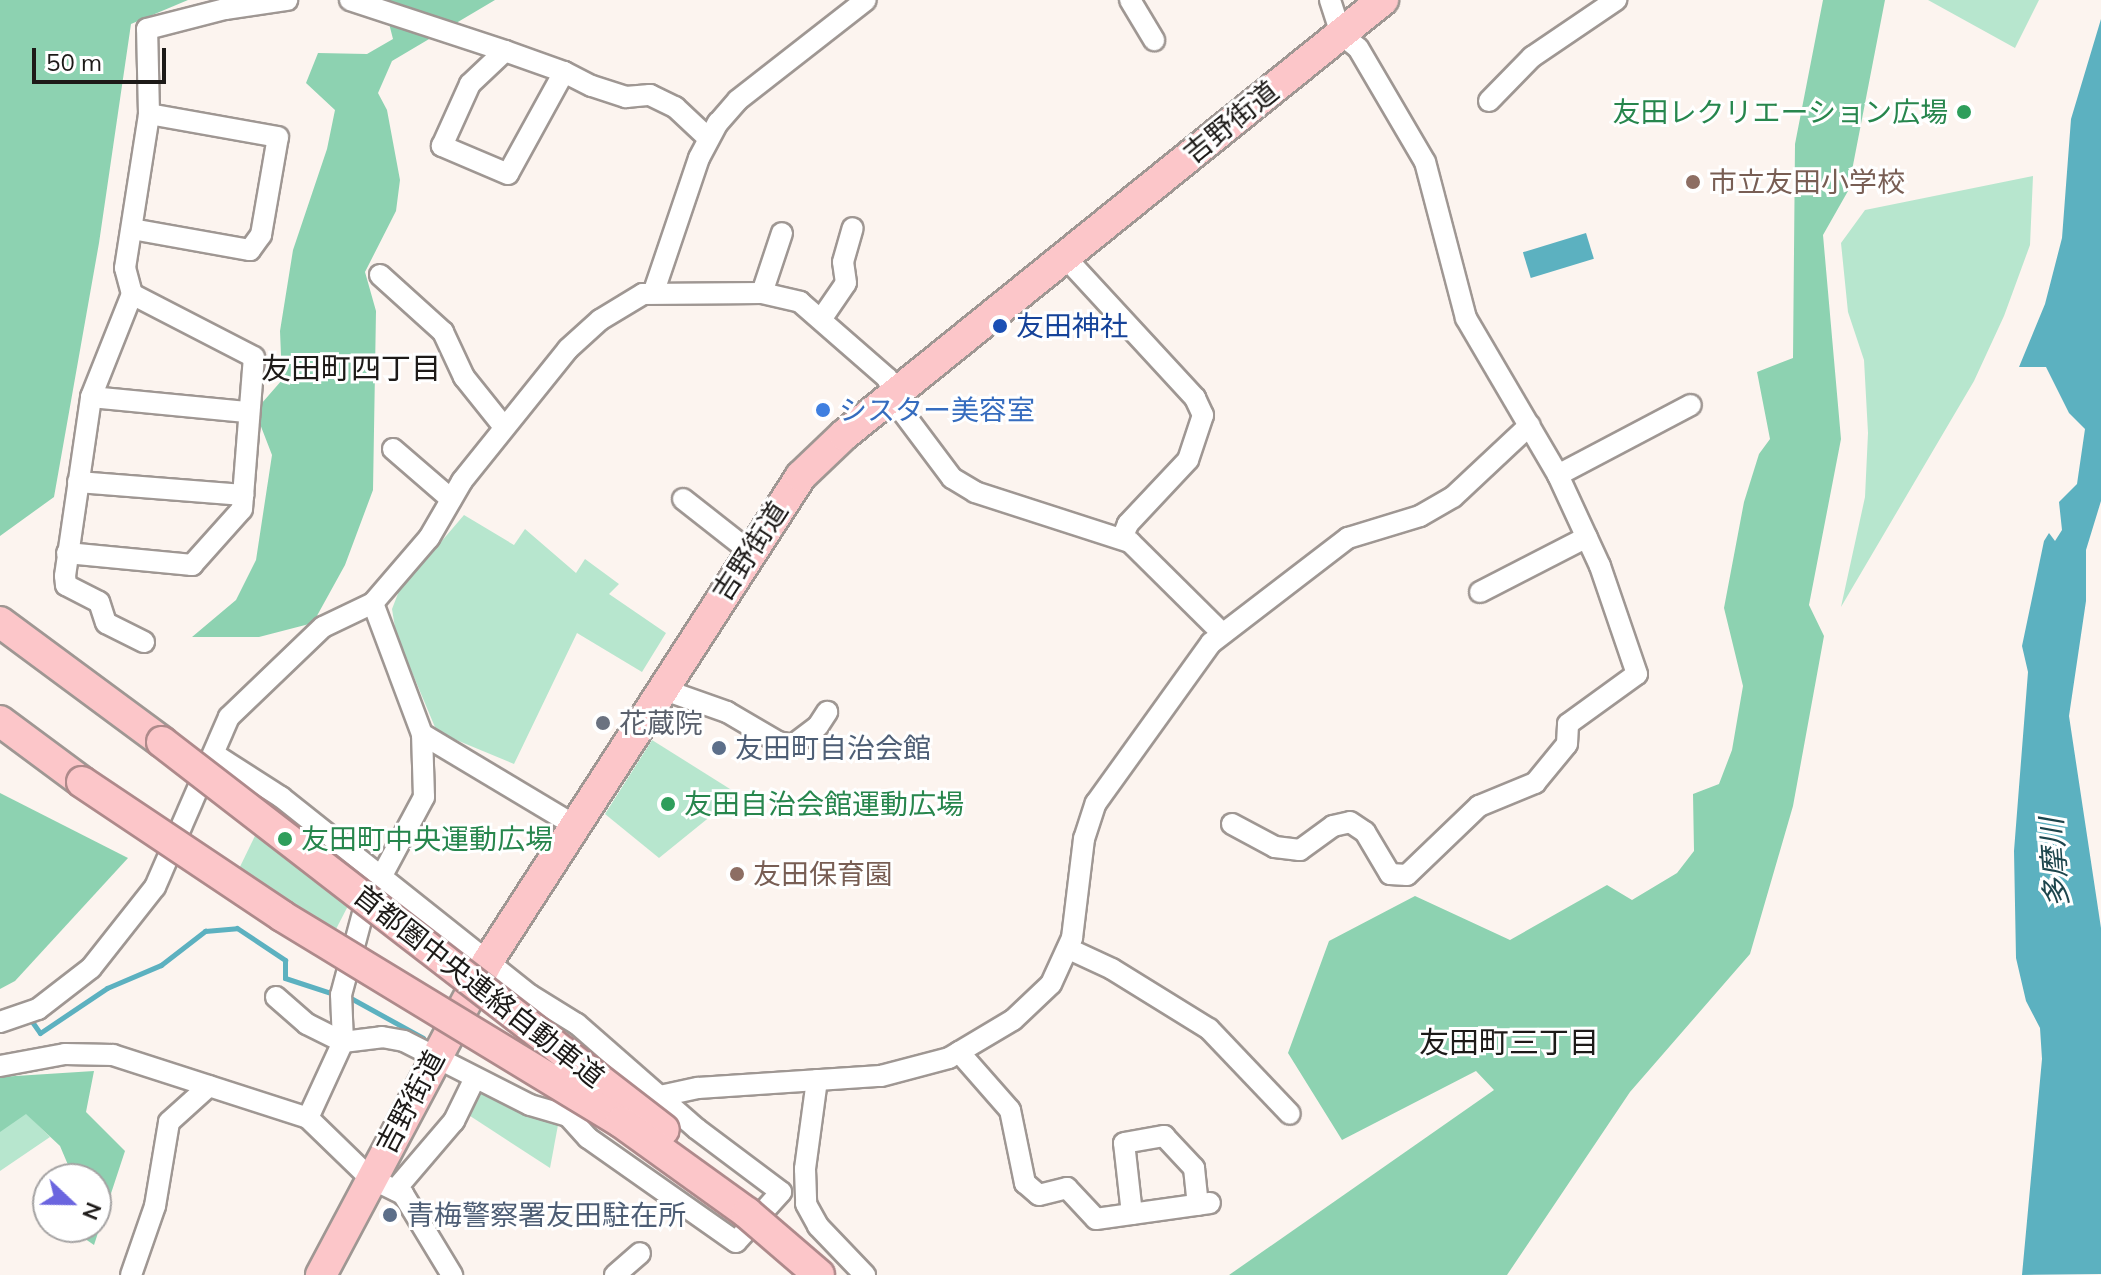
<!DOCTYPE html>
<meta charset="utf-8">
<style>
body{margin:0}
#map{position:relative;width:2101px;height:1275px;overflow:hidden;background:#fcf4ef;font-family:Mulish,"Noto Sans JP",sans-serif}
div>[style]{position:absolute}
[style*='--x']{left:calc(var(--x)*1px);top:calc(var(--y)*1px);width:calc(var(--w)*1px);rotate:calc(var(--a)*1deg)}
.green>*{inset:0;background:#b7e6ce}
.forest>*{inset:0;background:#8dd2b1}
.water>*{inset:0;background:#5cb1c0;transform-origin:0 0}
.stream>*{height:5px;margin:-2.5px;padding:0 2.5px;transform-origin:2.5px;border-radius:2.5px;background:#5cb1c0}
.roads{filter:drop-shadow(2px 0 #9f9793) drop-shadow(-2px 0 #9f9793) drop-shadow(0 2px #9f9793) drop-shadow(0 -2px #9f9793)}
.minor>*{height:20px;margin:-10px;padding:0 10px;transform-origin:10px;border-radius:10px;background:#fff}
.highway>*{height:30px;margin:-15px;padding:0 15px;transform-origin:15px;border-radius:15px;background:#fcc6c9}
.bridges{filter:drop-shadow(2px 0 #ae8a8b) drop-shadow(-2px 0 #ae8a8b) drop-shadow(0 2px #ae8a8b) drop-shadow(0 -2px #ae8a8b)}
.highway-bridge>*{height:30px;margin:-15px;padding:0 15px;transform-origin:15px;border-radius:15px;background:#fcc6c9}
.dots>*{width:22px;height:22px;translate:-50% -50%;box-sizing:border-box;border:4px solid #fff;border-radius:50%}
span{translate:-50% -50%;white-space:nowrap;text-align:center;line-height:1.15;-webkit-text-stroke:6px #fff;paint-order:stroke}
.leisure-label{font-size:28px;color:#27864d}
.right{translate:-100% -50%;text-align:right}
.left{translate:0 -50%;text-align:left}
.street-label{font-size:28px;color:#1d1a18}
.education-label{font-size:28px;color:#785e54}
.transit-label{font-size:28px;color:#164399}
.shop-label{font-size:28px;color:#366cbe}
.worship-label{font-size:28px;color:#5b616d}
.service-label{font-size:28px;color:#4e5e75}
.neighbourhood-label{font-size:30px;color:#1d1a18}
.water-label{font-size:30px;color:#1d454c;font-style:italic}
.north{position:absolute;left:32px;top:1163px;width:80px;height:80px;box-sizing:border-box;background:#fff;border:2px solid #a5a3a3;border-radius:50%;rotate:112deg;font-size:22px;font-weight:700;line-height:32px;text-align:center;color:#1d1a18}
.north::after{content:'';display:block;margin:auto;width:28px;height:36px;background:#6b65df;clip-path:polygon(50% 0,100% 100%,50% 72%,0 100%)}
.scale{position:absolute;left:32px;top:48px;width:134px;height:36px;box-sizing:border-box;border:4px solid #1d1a18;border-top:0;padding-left:10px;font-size:24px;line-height:28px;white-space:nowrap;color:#1d1a18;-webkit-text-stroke:6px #fff;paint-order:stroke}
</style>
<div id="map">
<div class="green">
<div style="clip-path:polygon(1928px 0,2039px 0,2015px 48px)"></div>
<div style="clip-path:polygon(2033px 176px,2030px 245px,2004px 316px,1974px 381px,1841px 607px,1865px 497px,1868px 433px,1864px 360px,1848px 312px,1841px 243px,1865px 210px)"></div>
<div style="clip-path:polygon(464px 515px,514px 545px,525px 529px,576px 573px,585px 559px,619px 584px,609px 594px,666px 633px,642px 672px,577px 633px,514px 764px,437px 732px,396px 634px,392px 609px,399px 591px)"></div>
<div style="clip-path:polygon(652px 740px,738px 794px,659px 858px,605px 814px)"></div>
<div style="clip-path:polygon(270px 805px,365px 873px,334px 933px,236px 875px)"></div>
<div style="clip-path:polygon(475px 1089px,558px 1125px,550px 1168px,464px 1112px)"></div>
<div style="clip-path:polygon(26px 1113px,50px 1137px,0 1171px,0 1128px)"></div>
</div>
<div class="forest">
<div style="clip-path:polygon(0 0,188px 0,131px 24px,99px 243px,54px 497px,0 536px)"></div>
<div style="clip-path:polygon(383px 0,495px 0,392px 61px,378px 93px,387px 110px,400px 180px,396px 211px,365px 272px,376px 311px,373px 490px,345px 565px,313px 623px,259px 637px,192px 637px,236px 600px,256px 560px,272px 455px,255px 411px,282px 380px,280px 331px,293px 250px,327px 149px,335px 110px,306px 83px,318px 53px,367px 54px,393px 39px)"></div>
<div style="clip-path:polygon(1823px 0,1885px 0,1848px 191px,1823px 235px,1841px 439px,1809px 605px,1824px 636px,1793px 806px,1750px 954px,1630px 1092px,1507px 1275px,1229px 1275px,1494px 1090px,1476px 1071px,1342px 1140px,1288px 1053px,1329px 941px,1415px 896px,1510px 940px,1607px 885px,1632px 900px,1677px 873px,1694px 851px,1693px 794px,1719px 784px,1732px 750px,1743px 686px,1724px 608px,1744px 502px,1759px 454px,1770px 439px,1757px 372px,1793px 358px,1795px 144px)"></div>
<div style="clip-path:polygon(0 793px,128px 858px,15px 981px,0 989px)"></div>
<div style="clip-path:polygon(94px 1071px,86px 1112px,125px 1151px,94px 1245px,78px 1234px,81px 1227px,96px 1227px,96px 1179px,74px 1179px,60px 1146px,26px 1114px,0 1132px,0 1077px)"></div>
</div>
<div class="water">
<div style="clip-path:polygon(2101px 19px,2101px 501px,2086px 550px,2086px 601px,2069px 716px,2101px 928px,2101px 1274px,2022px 1275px,2042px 1059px,2040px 1028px,2026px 1001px,2016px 958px,2014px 851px,2028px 672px,2022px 646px,2044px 541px,2049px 533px,2055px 541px,2062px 530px,2059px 502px,2077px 484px,2085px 429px,2069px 413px,2046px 367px,2019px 367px,2045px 304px,2062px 238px,2071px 119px)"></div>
<div style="left:1586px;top:233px;width:27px;height:66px;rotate:73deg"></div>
</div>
<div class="stream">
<div style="--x:347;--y:996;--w:87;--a:28.9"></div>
<div style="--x:33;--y:1023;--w:12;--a:55"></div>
<div style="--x:40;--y:1033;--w:81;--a:-33.9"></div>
<div style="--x:107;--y:988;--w:59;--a:-23.1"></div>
<div style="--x:161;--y:965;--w:56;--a:-37.7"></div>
<div style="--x:205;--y:931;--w:32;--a:-5"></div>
<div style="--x:237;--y:928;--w:58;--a:33.7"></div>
<div style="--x:285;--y:960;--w:18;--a:90"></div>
<div style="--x:285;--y:978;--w:55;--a:18.1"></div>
</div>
<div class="roads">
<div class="minor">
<div style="--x:350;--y:0;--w:163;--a:18.2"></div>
<div style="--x:1130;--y:0;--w:47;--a:59"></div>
<div style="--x:564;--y:72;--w:116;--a:118.8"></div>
<div style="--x:508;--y:174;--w:72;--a:-157"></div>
<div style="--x:442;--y:146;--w:68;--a:-65.7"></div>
<div style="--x:470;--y:84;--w:48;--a:-43.3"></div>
<div style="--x:505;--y:51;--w:63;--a:19.6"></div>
<div style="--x:564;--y:72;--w:31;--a:27"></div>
<div style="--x:592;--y:86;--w:36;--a:18"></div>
<div style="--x:626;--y:97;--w:24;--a:-5"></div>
<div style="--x:650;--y:95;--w:28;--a:26"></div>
<div style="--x:675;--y:107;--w:45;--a:43.2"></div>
<div style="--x:1489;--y:101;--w:62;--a:-45.7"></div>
<div style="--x:1532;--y:57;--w:102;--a:-34.2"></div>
<div style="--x:132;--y:229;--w:120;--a:10.1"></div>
<div style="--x:250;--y:250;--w:19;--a:-54"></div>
<div style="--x:261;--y:235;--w:99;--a:-80.2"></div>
<div style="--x:278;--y:137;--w:131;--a:-169.9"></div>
<div style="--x:1065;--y:257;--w:192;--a:47.3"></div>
<div style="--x:1195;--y:398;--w:19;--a:65"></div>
<div style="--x:1203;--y:415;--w:47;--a:108.4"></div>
<div style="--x:1188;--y:460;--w:88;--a:133.2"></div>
<div style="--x:1128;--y:524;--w:15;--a:113"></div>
<div style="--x:380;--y:275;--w:85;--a:42.1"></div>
<div style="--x:443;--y:332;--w:50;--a:65"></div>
<div style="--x:464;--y:377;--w:64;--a:51.3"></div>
<div style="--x:654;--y:291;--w:140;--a:-71.3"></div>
<div style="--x:699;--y:158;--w:40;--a:-62"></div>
<div style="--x:718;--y:123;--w:30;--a:-49"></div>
<div style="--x:738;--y:100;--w:162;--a:-38"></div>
<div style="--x:762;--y:293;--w:63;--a:-71.6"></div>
<div style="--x:822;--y:318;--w:42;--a:-55.6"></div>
<div style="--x:846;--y:283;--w:21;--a:-98"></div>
<div style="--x:843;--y:262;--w:35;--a:-74"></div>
<div style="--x:91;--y:397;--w:156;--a:5.5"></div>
<div style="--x:393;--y:449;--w:77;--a:40.8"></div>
<div style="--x:1558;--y:475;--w:150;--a:-27.8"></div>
<div style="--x:78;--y:482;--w:166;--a:4.5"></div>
<div style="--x:683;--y:499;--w:84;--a:38.2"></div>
<div style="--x:67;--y:553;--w:126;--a:5.5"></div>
<div style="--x:192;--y:565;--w:75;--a:-48.2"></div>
<div style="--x:242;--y:509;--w:152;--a:-85.5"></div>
<div style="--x:254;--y:357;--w:137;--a:-152.7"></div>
<div style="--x:1480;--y:592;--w:120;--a:-27.2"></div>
<div style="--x:373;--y:603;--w:140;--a:69.5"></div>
<div style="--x:422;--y:734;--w:179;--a:30.9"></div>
<div style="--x:144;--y:642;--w:42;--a:-153.4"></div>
<div style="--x:106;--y:623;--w:22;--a:-108"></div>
<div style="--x:99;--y:602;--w:37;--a:-153"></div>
<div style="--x:66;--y:585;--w:9;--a:-96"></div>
<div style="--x:65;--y:576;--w:181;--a:-81.7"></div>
<div style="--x:91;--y:397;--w:111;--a:-68.3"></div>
<div style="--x:132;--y:294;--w:27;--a:-105"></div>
<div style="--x:125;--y:268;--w:156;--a:-81.1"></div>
<div style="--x:149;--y:114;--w:85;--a:-91.3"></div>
<div style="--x:147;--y:29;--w:81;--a:-14.4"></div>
<div style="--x:225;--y:9;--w:63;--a:-8.3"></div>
<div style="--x:662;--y:689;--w:69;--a:19.5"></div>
<div style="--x:727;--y:712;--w:59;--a:30.5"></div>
<div style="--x:778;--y:742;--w:15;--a:11"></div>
<div style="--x:793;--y:745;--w:31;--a:-37"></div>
<div style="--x:818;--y:726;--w:17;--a:-57"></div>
<div style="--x:214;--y:754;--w:80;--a:32.7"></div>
<div style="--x:281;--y:797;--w:318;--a:38.5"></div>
<div style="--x:530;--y:995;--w:55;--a:31.7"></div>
<div style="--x:577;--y:1024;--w:159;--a:41.2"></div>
<div style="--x:697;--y:1129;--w:105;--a:36.9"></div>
<div style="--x:781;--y:1192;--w:67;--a:132"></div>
<div style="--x:736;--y:1242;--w:181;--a:-144.9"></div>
<div style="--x:588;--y:1138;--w:30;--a:-132"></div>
<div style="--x:1232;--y:824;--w:49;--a:28.1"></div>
<div style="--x:1275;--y:847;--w:25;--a:7"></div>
<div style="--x:1300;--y:850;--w:41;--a:-36"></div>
<div style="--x:1333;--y:826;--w:17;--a:-13"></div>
<div style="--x:1350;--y:822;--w:18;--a:34"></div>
<div style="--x:1365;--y:832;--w:49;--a:59.2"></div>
<div style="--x:1390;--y:874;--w:17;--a:3"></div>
<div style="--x:1407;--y:875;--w:100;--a:-43.8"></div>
<div style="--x:1479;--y:806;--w:61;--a:-22.3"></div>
<div style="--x:1535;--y:783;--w:50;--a:-50.6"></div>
<div style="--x:1567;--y:744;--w:20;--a:-87"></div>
<div style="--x:1568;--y:724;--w:85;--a:-35.9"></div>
<div style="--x:1637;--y:674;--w:114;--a:-108.9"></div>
<div style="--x:1600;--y:566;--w:100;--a:-114.8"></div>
<div style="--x:1558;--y:475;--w:182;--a:-120.4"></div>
<div style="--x:1466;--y:318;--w:161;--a:-104.7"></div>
<div style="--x:1425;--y:162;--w:132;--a:-120.4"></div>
<div style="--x:1358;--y:48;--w:22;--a:-141"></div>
<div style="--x:1341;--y:34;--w:36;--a:-108"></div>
<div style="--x:1069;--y:949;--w:47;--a:24.9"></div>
<div style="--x:1112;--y:969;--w:114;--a:31.7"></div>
<div style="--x:1209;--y:1029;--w:117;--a:46.4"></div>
<div style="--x:276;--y:997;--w:41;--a:41.1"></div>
<div style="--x:307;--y:1024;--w:40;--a:26.6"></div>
<div style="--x:343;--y:1042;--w:39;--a:-7"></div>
<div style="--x:382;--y:1037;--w:22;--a:10"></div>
<div style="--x:404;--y:1041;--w:141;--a:26.9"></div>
<div style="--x:530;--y:1105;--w:40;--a:16"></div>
<div style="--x:568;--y:1116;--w:133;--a:-12.2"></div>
<div style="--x:698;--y:1088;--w:183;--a:-3.8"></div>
<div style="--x:881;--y:1076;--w:70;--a:-14.8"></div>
<div style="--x:949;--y:1058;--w:74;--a:-30.7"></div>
<div style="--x:1013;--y:1020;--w:52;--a:-43.5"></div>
<div style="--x:1051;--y:984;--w:51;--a:-65.5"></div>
<div style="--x:1072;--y:938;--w:100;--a:-83.1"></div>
<div style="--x:1084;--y:839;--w:38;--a:-72"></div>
<div style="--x:1096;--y:803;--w:197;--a:-54.3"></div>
<div style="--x:1211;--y:643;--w:173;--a:-37.5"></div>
<div style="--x:1348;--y:538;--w:75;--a:-17"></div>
<div style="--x:1420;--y:516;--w:38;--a:-30"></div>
<div style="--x:1453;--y:497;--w:105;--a:-43.1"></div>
<div style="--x:0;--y:1022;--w:40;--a:-18.9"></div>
<div style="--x:38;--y:1009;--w:67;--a:-37.7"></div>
<div style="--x:91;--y:968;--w:103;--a:-51.7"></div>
<div style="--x:155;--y:887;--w:185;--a:-66.5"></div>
<div style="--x:229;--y:717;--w:130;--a:-43.8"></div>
<div style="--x:323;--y:627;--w:55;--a:-25.6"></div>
<div style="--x:373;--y:603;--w:86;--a:-49.3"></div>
<div style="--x:429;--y:538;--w:66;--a:-59.9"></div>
<div style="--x:462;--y:481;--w:169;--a:-51.2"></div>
<div style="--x:568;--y:349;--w:43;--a:-42.2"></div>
<div style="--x:600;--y:320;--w:50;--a:-31.2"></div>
<div style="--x:643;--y:294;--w:119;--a:-0.5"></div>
<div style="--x:762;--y:293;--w:39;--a:13"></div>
<div style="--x:800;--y:302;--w:116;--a:41.1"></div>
<div style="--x:887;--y:378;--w:35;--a:66"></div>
<div style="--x:901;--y:410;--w:85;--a:53.1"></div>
<div style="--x:952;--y:478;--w:27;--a:31"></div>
<div style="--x:975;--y:492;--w:163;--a:17.9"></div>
<div style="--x:1130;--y:542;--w:128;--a:44.7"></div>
<div style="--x:959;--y:1052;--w:77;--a:48.7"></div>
<div style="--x:1010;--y:1110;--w:75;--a:78.4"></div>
<div style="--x:1025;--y:1183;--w:18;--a:41"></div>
<div style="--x:1039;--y:1195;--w:29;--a:-14"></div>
<div style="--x:1067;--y:1188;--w:42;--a:46.9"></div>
<div style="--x:1096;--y:1219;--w:115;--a:-8"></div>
<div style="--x:0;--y:1066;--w:66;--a:-10.5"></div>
<div style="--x:65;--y:1054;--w:48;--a:1.2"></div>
<div style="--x:113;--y:1055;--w:205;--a:17.9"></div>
<div style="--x:308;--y:1118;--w:86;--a:44.1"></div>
<div style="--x:370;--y:1178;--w:37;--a:26"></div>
<div style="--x:403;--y:1194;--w:95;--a:58.8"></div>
<div style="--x:817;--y:1080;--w:90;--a:97.7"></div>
<div style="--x:805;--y:1169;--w:35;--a:88"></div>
<div style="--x:806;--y:1204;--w:25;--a:61"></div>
<div style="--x:818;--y:1226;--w:68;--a:46.2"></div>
<div style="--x:308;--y:1118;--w:84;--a:-65.3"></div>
<div style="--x:343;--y:1042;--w:47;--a:-92.4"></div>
<div style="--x:341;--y:995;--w:89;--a:-75"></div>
<div style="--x:364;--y:909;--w:127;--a:-61.8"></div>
<div style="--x:424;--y:797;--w:63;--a:-91.8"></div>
<div style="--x:395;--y:1190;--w:91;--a:-49.5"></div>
<div style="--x:454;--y:1121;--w:48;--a:-64"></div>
<div style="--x:1132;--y:1214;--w:71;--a:-96.4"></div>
<div style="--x:1124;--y:1143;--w:41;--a:-9.9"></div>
<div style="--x:1164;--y:1136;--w:44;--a:46.8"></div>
<div style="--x:1194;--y:1168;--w:37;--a:84"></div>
<div style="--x:131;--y:1275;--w:73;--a:-70.8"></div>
<div style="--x:155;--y:1206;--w:85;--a:-80.5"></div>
<div style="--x:169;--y:1122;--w:54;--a:-42"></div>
<div style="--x:615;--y:1275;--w:33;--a:-41"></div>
</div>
<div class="highway">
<div style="--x:0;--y:622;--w:202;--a:36.5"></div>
<div style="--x:0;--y:721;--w:102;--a:36.6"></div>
<div style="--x:321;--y:1275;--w:356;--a:-62"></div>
<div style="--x:488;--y:961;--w:577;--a:-57.16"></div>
<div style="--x:801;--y:476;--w:59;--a:-43.6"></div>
<div style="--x:844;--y:435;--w:693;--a:-38.91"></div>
</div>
</div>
<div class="bridges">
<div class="highway-bridge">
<div style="--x:162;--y:742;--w:634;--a:37.7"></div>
<div style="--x:82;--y:782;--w:241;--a:33.8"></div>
<div style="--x:282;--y:916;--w:397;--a:31.3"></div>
<div style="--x:621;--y:1122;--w:155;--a:35.8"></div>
<div style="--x:747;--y:1213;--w:95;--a:40.7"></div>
</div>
</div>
<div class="dots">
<div style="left:1964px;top:112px;background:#2e9e5b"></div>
<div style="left:1693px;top:182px;background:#8d6e63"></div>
<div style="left:1000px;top:326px;background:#1a4fb4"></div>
<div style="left:823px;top:410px;background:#3f7fe0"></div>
<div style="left:603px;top:723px;background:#6b7280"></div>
<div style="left:719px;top:748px;background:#5c6f8a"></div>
<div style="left:668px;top:804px;background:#2e9e5b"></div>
<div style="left:285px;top:839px;background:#2e9e5b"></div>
<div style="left:737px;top:874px;background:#8d6e63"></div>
<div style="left:390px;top:1215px;background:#5c6f8a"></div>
</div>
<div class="leisure-label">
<span class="right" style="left:1948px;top:112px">友田レクリエーション広場</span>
<span class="left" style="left:684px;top:804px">友田自治会館運動広場</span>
<span class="left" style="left:301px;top:839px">友田町中央運動広場</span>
</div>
<div class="street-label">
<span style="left:1231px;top:122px;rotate:-39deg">吉野街道</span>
<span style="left:750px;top:551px;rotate:-57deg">吉野街道</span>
<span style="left:479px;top:986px;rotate:38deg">首都圏中央連絡自動車道</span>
<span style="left:410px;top:1102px;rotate:-62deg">吉野街道</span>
</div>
<div class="education-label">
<span class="left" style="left:1709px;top:182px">市立友田小学校</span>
<span class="left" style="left:753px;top:874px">友田保育園</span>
</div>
<div class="transit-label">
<span class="left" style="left:1016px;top:326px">友田神社</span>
</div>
<div class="shop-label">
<span class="left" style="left:839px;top:410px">シスター美容室</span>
</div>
<div class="worship-label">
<span class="left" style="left:619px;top:723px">花蔵院</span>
</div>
<div class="service-label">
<span class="left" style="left:735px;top:748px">友田町自治会館</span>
<span class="left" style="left:406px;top:1215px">青梅警察署友田駐在所</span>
</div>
<div class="neighbourhood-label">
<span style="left:351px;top:368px">友田町四丁目</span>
<span style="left:1509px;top:1042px">友田町三丁目</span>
</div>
<div class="water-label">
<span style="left:2054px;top:863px;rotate:-94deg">多摩川</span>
</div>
<div class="north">N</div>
<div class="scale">50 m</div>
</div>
